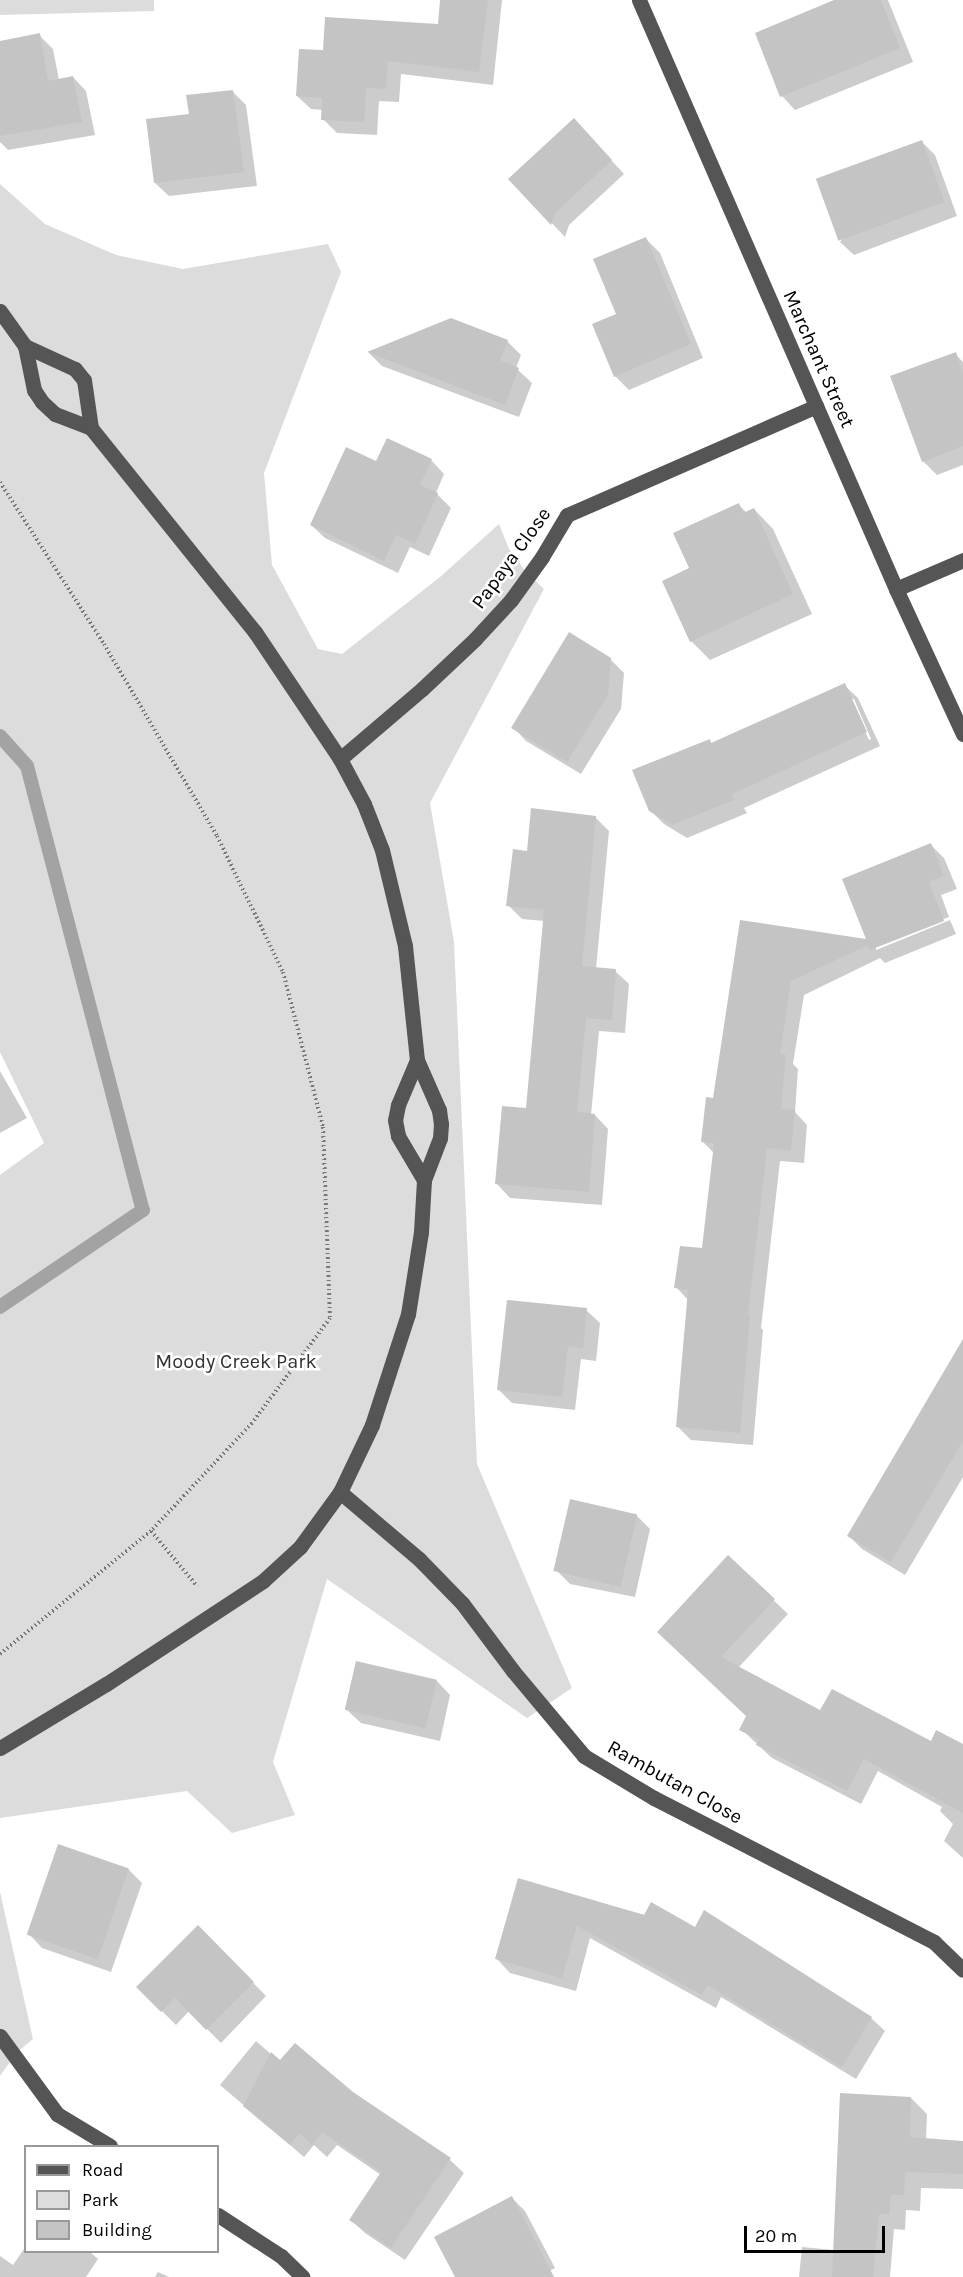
<!DOCTYPE html>
<style>
body{margin:0}
#map{position:relative;width:963px;height:2277px;overflow:hidden;background:#fff;font-family:Karla,sans-serif}
div>[style]{position:absolute}
[style*='--x']{left:calc(var(--x)*1px);top:calc(var(--y)*1px);width:calc(var(--w)*1px);rotate:calc(var(--a)*1deg)}
.green>*{inset:0;background:#dcdcdc}
.shadow>*{inset:0;background:#0003}
.stream>*{height:14px;margin:-7px;padding:0 7px;transform-origin:7px;border-radius:7px;background:#a3a3a3}
.building>*{inset:0;background:#c4c4c4;transform-origin:0 0}
.path>*{height:4px;margin-top:-2px;transform-origin:0;background:repeating-linear-gradient(90deg,#777 0 1.5px,transparent 0 4.5px)}
.minor>*{height:15px;margin:-7.5px;padding:0 7.5px;transform-origin:7.5px;border-radius:7.5px;background:#555}
span{translate:-50% -50%;white-space:nowrap;text-align:center;line-height:1.15;-webkit-text-stroke:5px #fff;paint-order:stroke}
.street-label{font-size:20px;color:#000}
.park-label{font-size:20px;color:#333}
.legend{position:absolute;left:24px;top:2145px;width:195px;height:108px;box-sizing:border-box;background:#fff;border:2px solid #999;margin:0;padding:8px 10px;list-style:none;font-size:18px;color:#000}
.legend li{display:flex;align-items:center;gap:12px;height:30px}
.legend b{width:30px;border:2px solid #999}
.scale{position:absolute;left:744px;top:2226px;width:141px;height:27px;box-sizing:border-box;border:3px solid #000;border-top:0;padding-left:8px;font-size:18px;line-height:21px;white-space:nowrap;color:#000;-webkit-text-stroke:4px #fff;paint-order:stroke}
</style>
<div id="map">
<div class="green">
<div style="clip-path:polygon(0 0,154px 0,154px 11px,0 15px)"></div>
<div style="clip-path:polygon(0 184px,45px 224px,116px 255px,183px 269px,328px 244px,341px 272px,264px 473px,272px 565px,318px 649px,342px 654px,440px 577px,499px 524px,509px 549px,526px 572px,544px 589px,430px 803px,454px 942px,477px 1464px,572px 1688px,527px 1718px,327px 1579px,273px 1762px,295px 1815px,232px 1833px,187px 1791px,0 1818px,0 1175px,44px 1143px,0 1052px)"></div>
<div style="clip-path:polygon(0 1892px,33px 2039px,16px 2053px,0 2076px)"></div>
</div>
<div class="shadow">
<div style="clip-path:polygon(442px 0,502px 0,493px 85px,401px 74px,399px 102px,379px 101px,377px 135px,337px 133px,323px 119px,323px 110px,311px 109px,297px 96px,324px 52px,439px 25px)"></div>
<div style="clip-path:polygon(838px 0,888px 0,913px 62px,795px 110px,782px 96px)"></div>
<div style="clip-path:polygon(39px 35px,53px 49px,59px 80px,73px 77px,86px 91px,95px 135px,8px 150px,0 142px,0 42px)"></div>
<div style="clip-path:polygon(232px 91px,246px 105px,257px 186px,169px 196px,155px 183px)"></div>
<div style="clip-path:polygon(587px 134px,624px 174px,569px 225px,565px 237px,510px 179px)"></div>
<div style="clip-path:polygon(922px 142px,935px 155px,957px 216px,854px 255px,840px 242px)"></div>
<div style="clip-path:polygon(646px 239px,660px 253px,703px 358px,629px 390px,615px 376px,618px 315px)"></div>
<div style="clip-path:polygon(507px 341px,521px 355px,516px 368px,532px 383px,519px 417px,382px 366px,369px 353px)"></div>
<div style="clip-path:polygon(955px 354px,963px 362px,963px 465px,937px 475px,923px 461px)"></div>
<div style="clip-path:polygon(431px 460px,444px 474px,436px 493px,451px 508px,429px 556px,410px 547px,398px 573px,325px 538px,311px 525px,376px 463px)"></div>
<div style="clip-path:polygon(739px 505px,747px 513px,754px 509px,773px 529px,812px 614px,710px 660px,691px 641px,691px 569px)"></div>
<div style="clip-path:polygon(610px 659px,624px 673px,621px 709px,581px 774px,526px 741px,513px 727px)"></div>
<div style="clip-path:polygon(evenodd,844px 685px,858px 698px,880px 746px,744px 808px,747px 813px,687px 838px,664px 824px,650px 810px,709px 741px,713px 744px,844px 685px,850px 699px,854px 699px,871px 739px,869px 740px,850px 699px)"></div>
<div style="clip-path:polygon(596px 818px,609px 831px,596px 969px,615px 971px,629px 984px,625px 1033px,599px 1031px,591px 1115px,595px 1115px,608px 1129px,602px 1205px,510px 1198px,497px 1184px,528px 1110px,544px 921px,522px 919px,508px 905px,528px 853px)"></div>
<div style="clip-path:polygon(930px 844px,944px 858px,957px 889px,941px 895px,949px 917px,876px 946px,876px 950px,950px 920px,956px 934px,885px 963px,880px 958px,804px 995px,793px 1064px,798px 1069px,795px 1112px,807px 1125px,804px 1163px,780px 1161px,761px 1328px,763px 1330px,753px 1445px,691px 1440px,678px 1427px,689px 1301px,676px 1287px,703px 1249px,714px 1153px,703px 1142px,714px 1100px,741px 921px,868px 941px)"></div>
<div style="clip-path:polygon(0 1071px,27px 1118px,0 1133px)"></div>
<div style="clip-path:polygon(586px 1310px,600px 1323px,596px 1361px,581px 1359px,575px 1410px,512px 1403px,499px 1390px)"></div>
<div style="clip-path:polygon(963px 1342px,963px 1477px,905px 1575px,862px 1549px,849px 1536px)"></div>
<div style="clip-path:polygon(636px 1515px,650px 1529px,635px 1597px,570px 1584px,556px 1570px)"></div>
<div style="clip-path:polygon(728px 1557px,788px 1614px,738px 1668px,821px 1712px,932px 1743px,963px 1746px,963px 1858px,944px 1841px,953px 1824px,940px 1811px,942px 1807px,878px 1771px,861px 1804px,772px 1758px,741px 1729px,748px 1716px,672px 1645px)"></div>
<div style="clip-path:polygon(437px 1681px,450px 1695px,440px 1741px,361px 1723px,347px 1710px)"></div>
<div style="clip-path:polygon(128px 1869px,142px 1883px,111px 1972px,42px 1948px,29px 1934px)"></div>
<div style="clip-path:polygon(519px 1880px,695px 1929px,871px 2018px,885px 2031px,856px 2079px,721px 1997px,716px 2008px,590px 1938px,576px 1991px,510px 1973px,497px 1959px)"></div>
<div style="clip-path:polygon(198px 1927px,266px 1996px,221px 2043px,189px 2011px,176px 2025px,138px 1987px)"></div>
<div style="clip-path:polygon(256px 2041px,280px 2062px,352px 2093px,450px 2160px,464px 2173px,405px 2260px,365px 2233px,351px 2220px,381px 2175px,337px 2145px,327px 2157px,314px 2145px,304px 2157px,220px 2085px)"></div>
<div style="clip-path:polygon(911px 2098px,927px 2114px,926px 2140px,963px 2142px,963px 2189px,921px 2188px,920px 2211px,906px 2210px,905px 2230px,894px 2229px,890px 2277px,799px 2277px,802px 2247px,834px 2250px)"></div>
<div style="clip-path:polygon(512px 2198px,525px 2211px,555px 2268px,537px 2277px,456px 2277px)"></div>
<div style="clip-path:polygon(26px 2246px,26px 2252px,90px 2252px,98px 2259px,86px 2277px,0 2277px,0 2256px,13px 2265px)"></div>
<div style="clip-path:polygon(158px 2272px,169px 2277px,155px 2277px)"></div>
</div>
<div class="stream">
<div style="--x:0;--y:736;--w:40;--a:48"></div>
<div style="--x:27;--y:766;--w:459;--a:75.4"></div>
<div style="--x:143;--y:1210;--w:173;--a:145.9"></div>
</div>
<div class="building">
<div style="clip-path:polygon(440px 0,488px 0,479px 72px,388px 61px,386px 89px,366px 88px,364px 122px,321px 120px,322px 98px,296px 96px,299px 49px,323px 50px,325px 17px,438px 24px)"></div>
<div style="clip-path:polygon(834px 0,881px 0,900px 48px,780px 97px,755px 33px)"></div>
<div style="clip-path:polygon(40px 33px,48px 81px,73px 76px,82px 122px,0 136px,0 41px)"></div>
<div style="clip-path:polygon(233px 90px,244px 172px,154px 183px,146px 119px,189px 114px,186px 95px)"></div>
<div style="clip-path:polygon(574px 118px,612px 160px,556px 212px,551px 225px,508px 179px)"></div>
<div style="left:922px;top:140px;width:66px;height:113px;rotate:70deg"></div>
<div style="clip-path:polygon(646px 237px,691px 344px,614px 377px,592px 324px,616px 314px,593px 259px)"></div>
<div style="clip-path:polygon(451px 318px,508px 340px,500px 360px,519px 368px,505px 405px,367px 352px)"></div>
<div style="clip-path:polygon(956px 352px,963px 373px,963px 446px,922px 462px,890px 376px)"></div>
<div style="clip-path:polygon(387px 438px,432px 459px,420px 485px,438px 493px,415px 544px,396px 535px,384px 561px,310px 525px,346px 447px,376px 461px)"></div>
<div style="clip-path:polygon(739px 503px,743px 513px,754px 508px,793px 594px,690px 642px,662px 581px,689px 568px,673px 533px)"></div>
<div style="clip-path:polygon(569px 632px,611px 658px,608px 695px,567px 762px,511px 728px)"></div>
<div style="clip-path:polygon(845px 683px,867px 732px,732px 794px,734px 800px,672px 825px,649px 811px,632px 770px,710px 739px,711px 743px)"></div>
<div style="clip-path:polygon(531px 808px,596px 816px,582px 966px,616px 969px,612px 1020px,586px 1018px,577px 1112px,595px 1114px,589px 1192px,495px 1184px,502px 1106px,526px 1108px,544px 910px,506px 906px,513px 849px,527px 851px)"></div>
<div style="clip-path:polygon(931px 843px,944px 876px,929px 882px,944px 921px,870px 950px,868px 945px,791px 981px,780px 1054px,786px 1055px,781px 1109px,795px 1110px,791px 1151px,767px 1148px,748px 1315px,750px 1315px,740px 1433px,676px 1427px,688px 1290px,674px 1288px,680px 1246px,702px 1248px,714px 1143px,701px 1142px,706px 1097px,713px 1098px,740px 920px,866px 939px,842px 879px)"></div>
<div style="clip-path:polygon(507px 1300px,587px 1308px,583px 1348px,568px 1346px,562px 1397px,497px 1390px)"></div>
<div style="clip-path:polygon(963px 1339px,963px 1441px,891px 1562px,847px 1536px)"></div>
<div style="left:570px;top:1499px;width:69px;height:74px;rotate:13deg"></div>
<div style="clip-path:polygon(728px 1555px,775px 1599px,721px 1657px,820px 1710px,832px 1689px,931px 1741px,936px 1730px,963px 1744px,963px 1813px,864px 1759px,847px 1791px,756px 1745px,759px 1740px,739px 1730px,746px 1716px,657px 1632px)"></div>
<div style="left:356px;top:1661px;width:83px;height:50px;rotate:13deg"></div>
<div style="left:58px;top:1844px;width:75px;height:96px;rotate:19deg"></div>
<div style="clip-path:polygon(518px 1878px,644px 1915px,651px 1902px,695px 1927px,704px 1910px,872px 2017px,842px 2067px,707px 1985px,702px 1995px,577px 1926px,562px 1978px,495px 1959px)"></div>
<div style="clip-path:polygon(198px 1925px,254px 1982px,206px 2030px,175px 1998px,161px 2012px,136px 1987px)"></div>
<div style="clip-path:polygon(295px 2043px,353px 2092px,451px 2158px,391px 2248px,349px 2220px,381px 2172px,322px 2132px,312px 2145px,299px 2133px,290px 2145px,243px 2106px,271px 2052px,280px 2060px)"></div>
<div style="clip-path:polygon(840px 2093px,911px 2097px,910px 2137px,963px 2141px,963px 2174px,905px 2172px,904px 2195px,891px 2195px,889px 2214px,879px 2214px,873px 2277px,832px 2277px)"></div>
<div style="clip-path:polygon(512px 2196px,554px 2277px,455px 2277px,434px 2237px)"></div>
</div>
<div class="path">
<div style="--x:0;--y:482;--w:193;--a:57.3"></div>
<div style="--x:104;--y:644;--w:223;--a:59.5"></div>
<div style="--x:217;--y:836;--w:151;--a:64.1"></div>
<div style="--x:283;--y:972;--w:160;--a:75.5"></div>
<div style="--x:323;--y:1127;--w:191;--a:87.9"></div>
<div style="--x:330;--y:1318;--w:131;--a:126.6"></div>
<div style="--x:252;--y:1423;--w:148;--a:133.1"></div>
<div style="--x:0;--y:1654;--w:195;--a:-39.2"></div>
<div style="--x:151;--y:1531;--w:72;--a:50.1"></div>
</div>
<div class="minor">
<div style="--x:639;--y:0;--w:643;--a:66.43"></div>
<div style="--x:896;--y:589;--w:160;--a:65.2"></div>
<div style="--x:0;--y:311;--w:43;--a:54.5"></div>
<div style="--x:25;--y:346;--w:45;--a:78.4"></div>
<div style="--x:34;--y:390;--w:14;--a:56"></div>
<div style="--x:42;--y:402;--w:18;--a:43"></div>
<div style="--x:55;--y:414;--w:39;--a:21"></div>
<div style="--x:91;--y:428;--w:262;--a:51.2"></div>
<div style="--x:255;--y:632;--w:153;--a:56.2"></div>
<div style="--x:340;--y:759;--w:51;--a:61.9"></div>
<div style="--x:364;--y:804;--w:49;--a:68.6"></div>
<div style="--x:382;--y:850;--w:99;--a:76.5"></div>
<div style="--x:405;--y:946;--w:115;--a:84"></div>
<div style="--x:417;--y:1060;--w:55;--a:66.3"></div>
<div style="--x:439;--y:1110;--w:14;--a:82"></div>
<div style="--x:441;--y:1124;--w:14;--a:94"></div>
<div style="--x:440;--y:1138;--w:45;--a:110.9"></div>
<div style="--x:424;--y:1180;--w:52;--a:93.3"></div>
<div style="--x:421;--y:1232;--w:83;--a:99"></div>
<div style="--x:408;--y:1314;--w:117;--a:108"></div>
<div style="--x:372;--y:1425;--w:74;--a:115.5"></div>
<div style="--x:340;--y:1492;--w:68;--a:126"></div>
<div style="--x:300;--y:1547;--w:50;--a:137.4"></div>
<div style="--x:263;--y:1581;--w:188;--a:146.7"></div>
<div style="--x:106;--y:1684;--w:124;--a:148.9"></div>
<div style="--x:25;--y:346;--w:55;--a:24.7"></div>
<div style="--x:75;--y:369;--w:14;--a:51"></div>
<div style="--x:84;--y:380;--w:49;--a:81.7"></div>
<div style="--x:896;--y:589;--w:73;--a:-23.4"></div>
<div style="--x:340;--y:759;--w:108;--a:-40.5"></div>
<div style="--x:422;--y:689;--w:73;--a:-43.3"></div>
<div style="--x:475;--y:639;--w:53;--a:-47.3"></div>
<div style="--x:511;--y:600;--w:53;--a:-54.2"></div>
<div style="--x:542;--y:557;--w:49;--a:-59.2"></div>
<div style="--x:567;--y:515;--w:272;--a:-23.6"></div>
<div style="--x:417;--y:1060;--w:49;--a:112.9"></div>
<div style="--x:398;--y:1105;--w:15;--a:101"></div>
<div style="--x:395;--y:1120;--w:16;--a:79"></div>
<div style="--x:398;--y:1136;--w:51;--a:59.4"></div>
<div style="--x:340;--y:1492;--w:104;--a:40.3"></div>
<div style="--x:419;--y:1559;--w:62;--a:45.7"></div>
<div style="--x:462;--y:1603;--w:85;--a:53.1"></div>
<div style="--x:513;--y:1671;--w:111;--a:50.1"></div>
<div style="--x:584;--y:1756;--w:82;--a:31"></div>
<div style="--x:654;--y:1798;--w:315;--a:27.2"></div>
<div style="--x:934;--y:1942;--w:40;--a:44"></div>
<div style="--x:0;--y:2036;--w:97;--a:53.8"></div>
<div style="--x:57;--y:2114;--w:62;--a:31.1"></div>
<div style="--x:218;--y:2215;--w:75;--a:33.1"></div>
<div style="--x:281;--y:2256;--w:30;--a:44"></div>
</div>
<div class="street-label">
<span style="left:819px;top:359px;rotate:66deg">Marchant Street</span>
<span style="left:511px;top:558px;rotate:-54deg">Papaya Close</span>
<span style="left:675px;top:1782px;rotate:29deg">Rambutan Close</span>
</div>
<div class="park-label">
<span style="left:236px;top:1361px">Moody Creek Park</span>
</div>
<ul class="legend">
<li><b style="height:8px;background:#555"></b>Road</li>
<li><b style="height:16px;background:#dcdcdc"></b>Park</li>
<li><b style="height:16px;background:#c4c4c4"></b>Building</li>
</ul>
<div class="scale">20 m</div>
</div>
